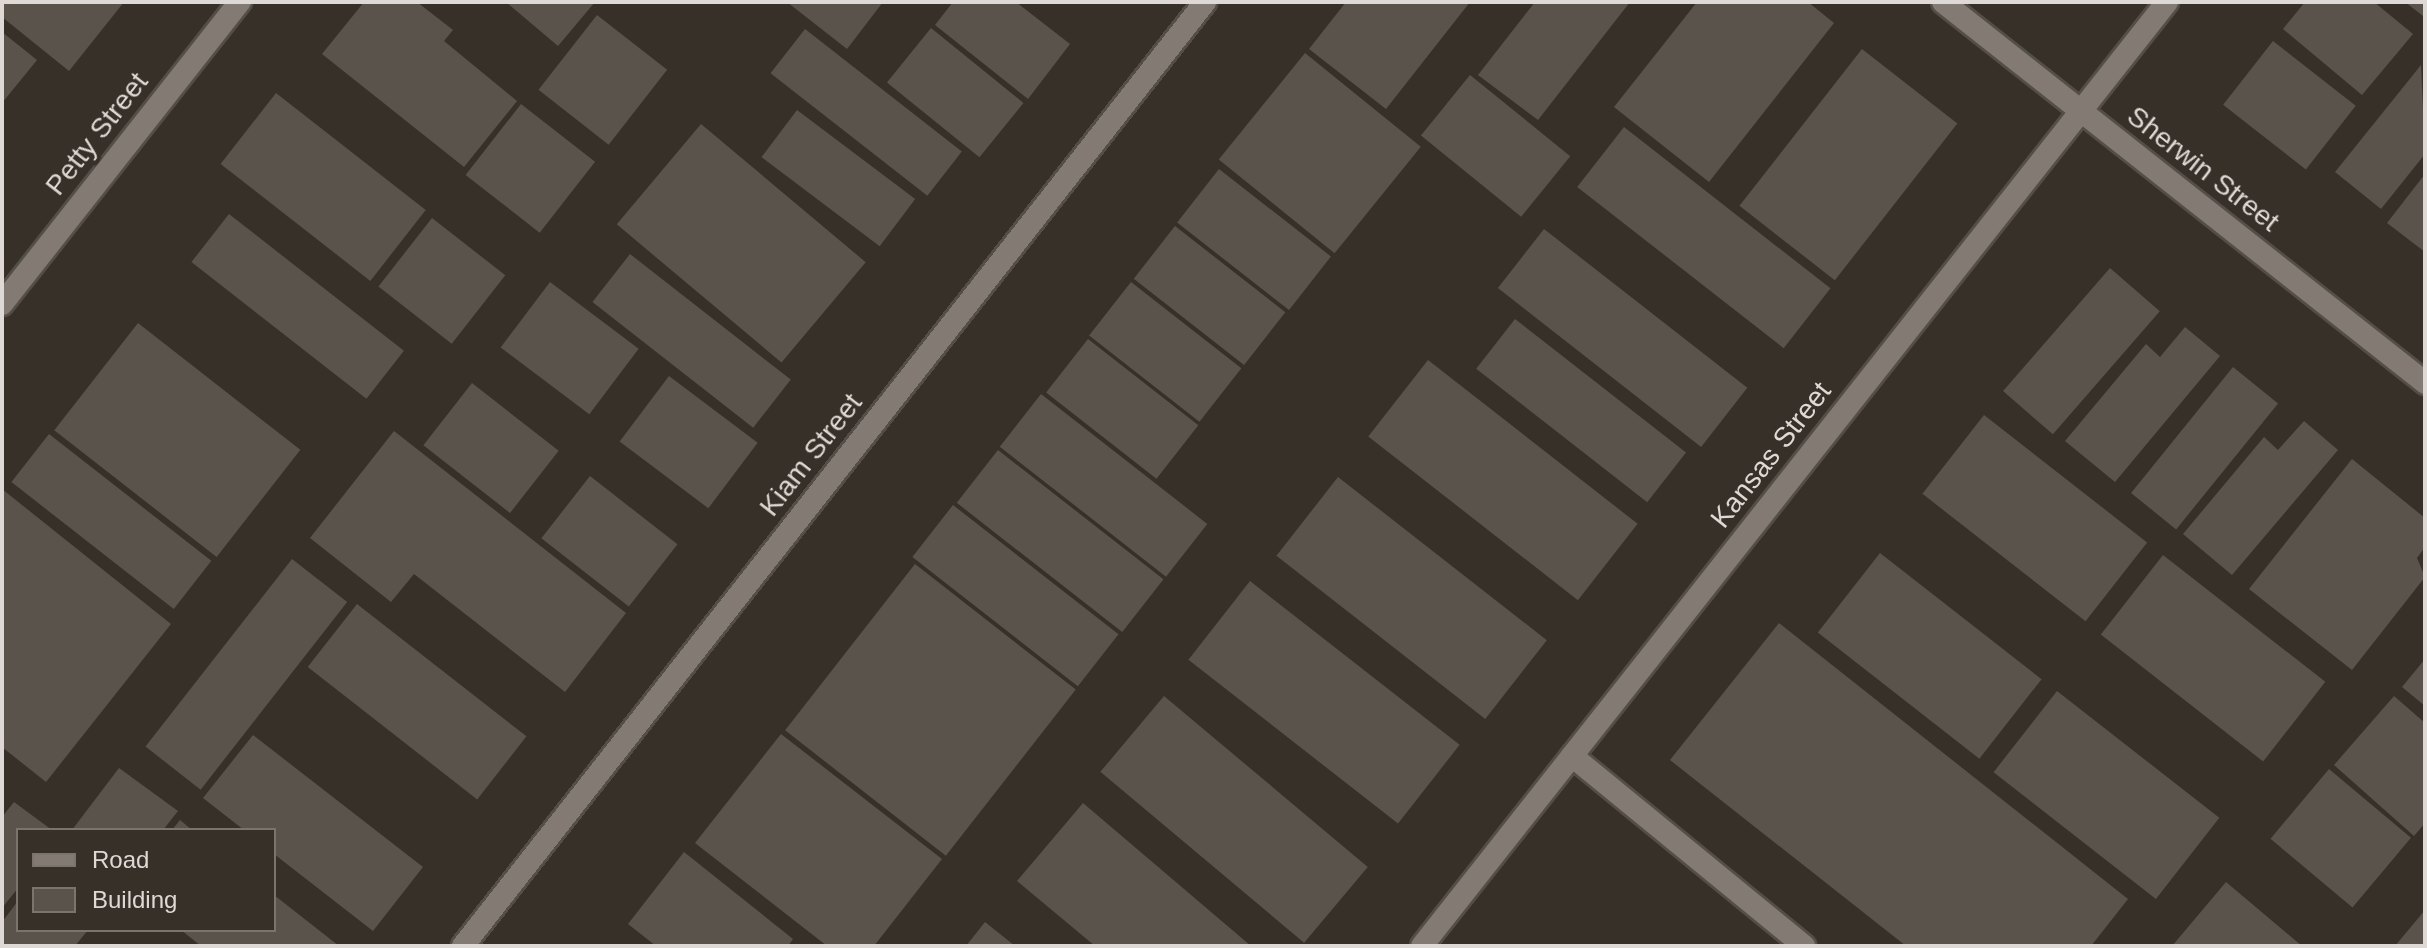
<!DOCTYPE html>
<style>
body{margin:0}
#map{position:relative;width:2427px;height:948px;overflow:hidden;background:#373029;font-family:Arial,sans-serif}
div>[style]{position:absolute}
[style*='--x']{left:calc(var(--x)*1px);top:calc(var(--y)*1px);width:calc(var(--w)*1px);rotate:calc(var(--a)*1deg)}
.building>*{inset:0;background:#5a534b;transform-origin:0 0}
.roads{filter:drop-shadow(2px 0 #544e48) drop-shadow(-2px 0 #544e48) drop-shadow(0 2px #544e48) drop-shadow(0 -2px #544e48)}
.service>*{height:22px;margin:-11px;padding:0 11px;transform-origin:11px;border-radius:11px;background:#837b73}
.minor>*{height:22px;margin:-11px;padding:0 11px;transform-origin:11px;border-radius:11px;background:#837b73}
.tertiary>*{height:22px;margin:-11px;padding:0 11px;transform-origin:11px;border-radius:11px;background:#837b73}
span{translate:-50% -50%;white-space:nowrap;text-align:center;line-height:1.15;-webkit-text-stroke:8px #373029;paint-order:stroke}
.street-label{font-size:28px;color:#ded9d5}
.frame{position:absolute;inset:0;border:4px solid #ded9d5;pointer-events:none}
.legend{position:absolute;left:16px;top:828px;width:260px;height:104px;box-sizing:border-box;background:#373029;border:2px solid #7a746e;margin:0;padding:10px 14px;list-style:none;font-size:24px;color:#ded9d5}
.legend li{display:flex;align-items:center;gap:16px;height:40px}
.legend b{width:40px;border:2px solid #7a746e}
</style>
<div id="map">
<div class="building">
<div style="clip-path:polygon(2px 2px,124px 2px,69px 71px,2px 17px)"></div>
<div style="clip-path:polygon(364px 2px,417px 2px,453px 30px,444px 41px,517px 101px,464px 167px,322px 54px)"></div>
<div style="clip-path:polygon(506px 2px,595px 2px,558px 46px)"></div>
<div style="clip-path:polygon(787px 2px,883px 2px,847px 49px)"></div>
<div style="clip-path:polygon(953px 2px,1016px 2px,1070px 44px,1028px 99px,935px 25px)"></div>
<div style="clip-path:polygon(1346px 2px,1470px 2px,1386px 109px,1309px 49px)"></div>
<div style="clip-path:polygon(1535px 2px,1630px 2px,1538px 120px,1478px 75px)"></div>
<div style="clip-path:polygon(1697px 2px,1808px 2px,1834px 23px,1709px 182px,1614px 107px)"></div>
<div style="clip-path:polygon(2305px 2px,2374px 2px,2413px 34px,2362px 95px,2283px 29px)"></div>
<div style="clip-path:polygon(2405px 2px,2425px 2px,2425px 13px,2423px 16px)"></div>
<div style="left:597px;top:15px;width:89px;height:95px;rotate:38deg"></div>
<div style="left:931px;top:28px;width:119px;height:70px;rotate:39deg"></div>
<div style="left:805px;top:29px;width:199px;height:56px;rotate:38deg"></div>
<div style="clip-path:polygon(2px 32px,37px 60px,2px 103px)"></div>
<div style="left:2273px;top:41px;width:105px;height:81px;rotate:38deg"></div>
<div style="left:1862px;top:49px;width:121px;height:199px;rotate:38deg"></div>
<div style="left:1305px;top:53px;width:149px;height:137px;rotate:39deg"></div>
<div style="clip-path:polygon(2421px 65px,2425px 154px,2381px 209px,2335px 172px)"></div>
<div style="left:1470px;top:75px;width:129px;height:78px;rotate:39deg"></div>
<div style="left:276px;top:93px;width:190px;height:90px;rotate:38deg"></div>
<div style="left:521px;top:104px;width:94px;height:90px;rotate:38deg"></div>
<div style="left:797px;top:110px;width:148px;height:59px;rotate:37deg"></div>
<div style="left:701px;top:124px;width:215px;height:131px;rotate:40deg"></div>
<div style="left:1624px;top:127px;width:262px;height:76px;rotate:38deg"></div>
<div style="left:1219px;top:169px;width:142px;height:68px;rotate:38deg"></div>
<div style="clip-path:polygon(2425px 174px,2425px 252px,2387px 223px)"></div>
<div style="left:229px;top:214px;width:222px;height:61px;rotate:38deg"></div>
<div style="left:432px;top:218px;width:93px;height:87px;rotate:38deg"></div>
<div style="left:1175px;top:226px;width:140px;height:67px;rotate:38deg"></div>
<div style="left:1544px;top:229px;width:258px;height:75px;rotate:38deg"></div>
<div style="left:630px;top:254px;width:204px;height:61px;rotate:38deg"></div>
<div style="left:2110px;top:268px;width:66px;height:163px;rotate:41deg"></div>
<div style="left:550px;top:282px;width:111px;height:82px;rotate:37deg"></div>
<div style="left:1131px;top:282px;width:140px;height:68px;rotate:38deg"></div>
<div style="left:1515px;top:319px;width:217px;height:63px;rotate:38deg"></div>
<div style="left:138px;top:323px;width:206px;height:136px;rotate:38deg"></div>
<div style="clip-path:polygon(2185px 327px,2220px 356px,2115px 482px,2065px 441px,2146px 344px,2160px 357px)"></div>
<div style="left:1088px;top:339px;width:140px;height:68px;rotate:38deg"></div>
<div style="left:1428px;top:360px;width:266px;height:97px;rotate:38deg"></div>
<div style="left:2233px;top:367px;width:58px;height:162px;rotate:39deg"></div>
<div style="left:669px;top:376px;width:111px;height:82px;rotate:37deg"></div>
<div style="left:472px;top:383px;width:110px;height:79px;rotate:38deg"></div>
<div style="left:1041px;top:394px;width:211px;height:67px;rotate:38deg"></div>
<div style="left:1984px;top:415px;width:207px;height:100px;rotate:38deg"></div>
<div style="clip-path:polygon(2304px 421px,2338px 450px,2232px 575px,2183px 534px,2264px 437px,2278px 450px)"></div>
<div style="clip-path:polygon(394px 431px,626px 613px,565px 692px,414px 574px,391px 602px,310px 538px)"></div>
<div style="left:49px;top:434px;width:206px;height:61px;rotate:38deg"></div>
<div style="left:998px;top:450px;width:210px;height:67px;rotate:38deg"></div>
<div style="clip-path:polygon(2352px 459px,2425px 518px,2425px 547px,2417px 558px,2425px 577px,2352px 670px,2249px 589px)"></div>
<div style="left:590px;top:476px;width:111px;height:79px;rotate:38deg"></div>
<div style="left:1338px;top:477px;width:265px;height:100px;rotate:38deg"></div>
<div style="clip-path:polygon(2px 489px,171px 624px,46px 782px,2px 747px)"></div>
<div style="left:953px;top:505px;width:210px;height:66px;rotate:38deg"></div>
<div style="left:1880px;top:553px;width:205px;height:101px;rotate:38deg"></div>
<div style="left:2163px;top:555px;width:206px;height:101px;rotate:38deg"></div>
<div style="left:292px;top:559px;width:70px;height:238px;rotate:38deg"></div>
<div style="left:915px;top:564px;width:204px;height:211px;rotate:38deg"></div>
<div style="left:1250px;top:581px;width:266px;height:100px;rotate:38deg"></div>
<div style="left:357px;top:604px;width:215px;height:80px;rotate:38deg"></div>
<div style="clip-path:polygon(1779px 623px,2128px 899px,2091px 946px,1906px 946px,1670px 760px)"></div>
<div style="clip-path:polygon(2425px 659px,2425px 706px,2402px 687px)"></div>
<div style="left:2057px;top:691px;width:206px;height:103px;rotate:38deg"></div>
<div style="left:1164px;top:696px;width:266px;height:99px;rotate:40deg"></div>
<div style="clip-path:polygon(2394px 696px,2425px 723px,2425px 823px,2414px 836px,2334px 765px)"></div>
<div style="clip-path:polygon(781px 734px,942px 859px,874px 946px,827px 946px,695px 843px)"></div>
<div style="clip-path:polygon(253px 735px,423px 867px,373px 931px,274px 854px,274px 830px,244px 830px,203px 798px)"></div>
<div style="clip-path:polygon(119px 768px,178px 811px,163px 830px,72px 830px)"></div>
<div style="left:2329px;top:769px;width:107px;height:91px;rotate:40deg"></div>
<div style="clip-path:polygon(14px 802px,52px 830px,18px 830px,18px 888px,2px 908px,2px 817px)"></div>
<div style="clip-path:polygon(1083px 803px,1251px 946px,1095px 946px,1017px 881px)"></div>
<div style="clip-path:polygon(180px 820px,192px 830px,172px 830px)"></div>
<div style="clip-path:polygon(684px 852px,793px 939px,788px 946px,656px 946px,628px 924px)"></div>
<div style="clip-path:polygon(2226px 882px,2302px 946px,2172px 946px)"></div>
<div style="clip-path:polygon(274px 895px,339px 946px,201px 946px,181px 930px,274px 930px)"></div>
<div style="clip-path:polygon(18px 901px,18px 930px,88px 930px,75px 946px,2px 946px,2px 922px)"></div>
<div style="clip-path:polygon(2425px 910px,2425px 946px,2395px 946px)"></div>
<div style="clip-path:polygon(985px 922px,1015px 946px,966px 946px)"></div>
</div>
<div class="roads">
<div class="service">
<div style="--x:1572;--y:756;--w:300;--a:39.3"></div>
</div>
<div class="minor">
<div style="--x:2081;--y:111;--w:439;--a:38.3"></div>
<div style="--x:2;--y:304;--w:385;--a:-51.8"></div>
<div style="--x:463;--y:946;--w:1201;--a:-51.83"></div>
</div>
<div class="tertiary">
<div style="--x:1943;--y:2;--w:176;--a:38.3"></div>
<div style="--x:1422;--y:946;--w:1203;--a:-51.72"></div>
</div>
</div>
<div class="street-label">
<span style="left:97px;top:134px;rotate:-52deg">Petty Street</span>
<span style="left:2203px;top:169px;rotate:38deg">Sherwin Street</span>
<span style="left:811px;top:455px;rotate:-52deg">Kiam Street</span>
<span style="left:1771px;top:455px;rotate:-52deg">Kansas Street</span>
</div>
<div class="frame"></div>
<ul class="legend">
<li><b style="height:10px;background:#837b73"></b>Road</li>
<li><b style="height:22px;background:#5a534b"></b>Building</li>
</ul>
</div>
